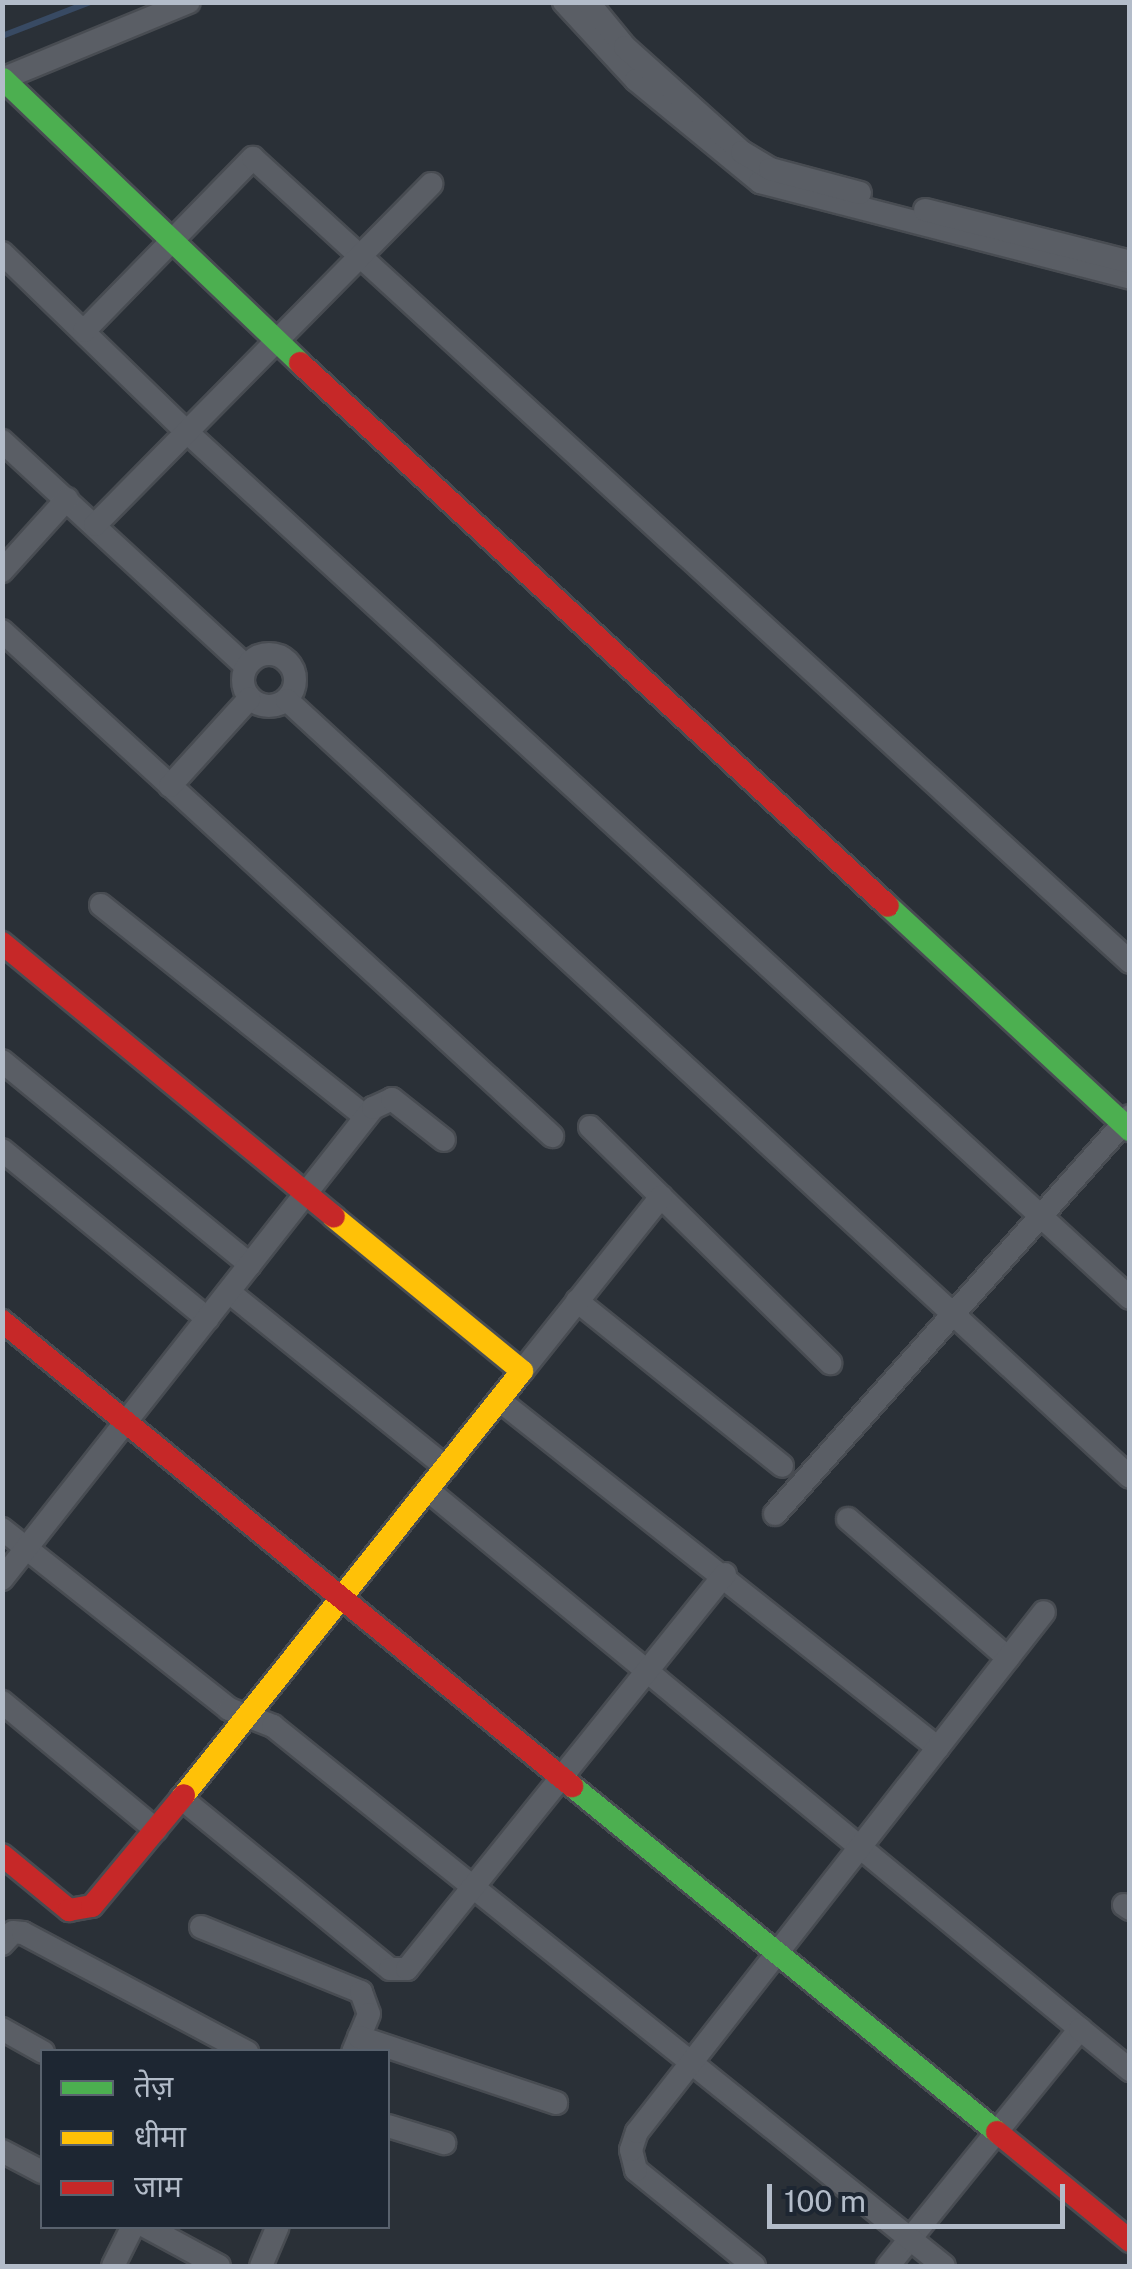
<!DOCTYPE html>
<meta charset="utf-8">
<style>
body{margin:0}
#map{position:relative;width:1132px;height:2269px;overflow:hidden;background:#2a3037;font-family:"Public Sans","Noto Sans Devanagari",sans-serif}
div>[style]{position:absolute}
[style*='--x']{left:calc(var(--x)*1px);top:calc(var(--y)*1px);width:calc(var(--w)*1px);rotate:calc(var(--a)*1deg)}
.stream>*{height:6px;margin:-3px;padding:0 3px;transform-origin:3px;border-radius:3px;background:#384a63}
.roads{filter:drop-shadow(2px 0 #484c52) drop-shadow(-2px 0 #484c52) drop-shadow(0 2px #484c52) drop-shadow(0 -2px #484c52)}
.street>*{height:22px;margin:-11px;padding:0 11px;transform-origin:11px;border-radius:11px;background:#5a5e65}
.street>.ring{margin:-11px;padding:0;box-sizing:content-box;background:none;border:22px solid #5a5e65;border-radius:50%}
.fast>*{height:22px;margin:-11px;padding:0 11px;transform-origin:11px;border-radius:11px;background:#4caf50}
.slow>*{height:22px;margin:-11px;padding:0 11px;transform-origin:11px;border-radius:11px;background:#ffc107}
.jam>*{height:22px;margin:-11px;padding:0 11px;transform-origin:11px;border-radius:11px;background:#c62828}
span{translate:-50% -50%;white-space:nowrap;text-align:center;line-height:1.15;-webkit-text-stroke:9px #1d2632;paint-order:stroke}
.frame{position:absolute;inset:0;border:5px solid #b3bcc9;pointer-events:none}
.legend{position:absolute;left:40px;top:2049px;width:350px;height:180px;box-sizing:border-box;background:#1d2632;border:2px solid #59626e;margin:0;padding:12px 18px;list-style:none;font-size:30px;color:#b3bcc9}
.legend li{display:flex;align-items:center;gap:20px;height:50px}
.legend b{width:50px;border:2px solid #59626e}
.scale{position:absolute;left:767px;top:2184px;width:298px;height:45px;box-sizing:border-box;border:5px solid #b3bcc9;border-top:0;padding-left:12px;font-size:30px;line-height:35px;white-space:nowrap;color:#b3bcc9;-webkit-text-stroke:8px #1d2632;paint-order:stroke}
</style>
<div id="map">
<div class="stream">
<div style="--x:2;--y:36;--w:94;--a:-21.1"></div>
</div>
<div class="roads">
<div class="street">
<div style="--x:564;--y:2;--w:106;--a:47.3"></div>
<div style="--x:636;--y:80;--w:161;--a:39.4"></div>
<div style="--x:760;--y:182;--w:382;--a:14.5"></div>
<div style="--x:588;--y:2;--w:58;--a:50.6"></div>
<div style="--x:625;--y:47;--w:157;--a:41.9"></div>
<div style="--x:742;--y:152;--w:33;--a:31"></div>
<div style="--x:770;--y:169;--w:93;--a:14.9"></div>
<div style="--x:2;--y:79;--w:202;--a:-22.4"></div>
<div style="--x:925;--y:210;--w:211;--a:14.2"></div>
<div style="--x:2;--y:253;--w:259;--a:44.1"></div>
<div style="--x:188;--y:433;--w:1279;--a:42.56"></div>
<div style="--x:84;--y:331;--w:242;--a:-45.7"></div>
<div style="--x:253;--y:158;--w:1190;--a:42.51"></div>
<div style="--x:2;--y:441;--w:332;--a:42.7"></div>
<div style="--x:95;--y:525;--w:479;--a:-45.4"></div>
<div style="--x:2;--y:571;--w:97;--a:-47.9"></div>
<div style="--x:2;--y:631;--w:747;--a:42.56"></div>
<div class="ring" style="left:243px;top:654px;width:30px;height:30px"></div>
<div style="--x:287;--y:700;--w:1146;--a:42.67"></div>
<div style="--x:170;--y:786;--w:118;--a:-47.8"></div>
<div style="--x:101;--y:905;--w:339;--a:38.7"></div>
<div style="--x:2;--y:1061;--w:321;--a:39.4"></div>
<div style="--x:590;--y:1127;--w:337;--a:44.5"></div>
<div style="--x:2;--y:1150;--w:266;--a:39.4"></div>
<div style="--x:229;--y:1292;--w:279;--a:38.9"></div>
<div style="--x:577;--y:1301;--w:263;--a:38.8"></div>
<div style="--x:522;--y:1371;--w:223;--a:-51.4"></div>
<div style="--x:499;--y:1400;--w:560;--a:38.4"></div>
<div style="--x:429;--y:1491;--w:845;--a:39.57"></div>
<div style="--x:1080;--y:2029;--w:305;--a:129"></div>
<div style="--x:775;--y:1514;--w:533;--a:-48.27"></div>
<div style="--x:848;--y:1519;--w:212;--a:41"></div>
<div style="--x:2;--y:1529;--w:290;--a:38.4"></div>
<div style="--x:229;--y:1709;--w:47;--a:21.1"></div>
<div style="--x:273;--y:1726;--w:861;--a:38.83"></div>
<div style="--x:2;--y:1579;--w:600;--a:-51.77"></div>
<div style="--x:373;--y:1108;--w:21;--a:-25"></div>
<div style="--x:392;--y:1099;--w:66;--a:38.3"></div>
<div style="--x:2;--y:1702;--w:200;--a:39.7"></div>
<div style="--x:181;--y:1798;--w:270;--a:39.3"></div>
<div style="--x:390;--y:1969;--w:17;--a:0"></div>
<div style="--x:407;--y:1969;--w:507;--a:-51.16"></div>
<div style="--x:1124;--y:1905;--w:7;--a:34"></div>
<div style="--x:201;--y:1927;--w:173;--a:22.1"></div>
<div style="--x:361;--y:1992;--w:23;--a:70"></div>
<div style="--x:369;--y:2014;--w:41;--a:112.8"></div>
<div style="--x:2;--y:1944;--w:16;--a:-47"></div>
<div style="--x:13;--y:1932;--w:10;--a:6"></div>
<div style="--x:23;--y:1933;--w:254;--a:28"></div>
<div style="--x:2;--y:2029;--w:47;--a:29.3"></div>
<div style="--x:1080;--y:2029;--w:65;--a:39.4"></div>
<div style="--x:359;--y:2037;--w:208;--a:18.5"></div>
<div style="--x:388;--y:2126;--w:59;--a:16.9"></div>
<div style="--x:2;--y:2151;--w:45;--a:27.7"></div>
<div style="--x:145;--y:2226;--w:84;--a:28.4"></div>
<div style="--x:113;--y:2266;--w:45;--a:-63.4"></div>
<div style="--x:261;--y:2266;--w:43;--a:-67"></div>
<div style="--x:754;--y:2266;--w:152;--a:-140.9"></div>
<div style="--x:636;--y:2170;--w:21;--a:-104"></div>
<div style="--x:631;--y:2150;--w:19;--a:-72"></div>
<div style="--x:637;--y:2132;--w:660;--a:-51.95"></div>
</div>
<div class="fast">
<div style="--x:3;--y:79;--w:411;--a:43.7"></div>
<div style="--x:888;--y:906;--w:330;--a:42.8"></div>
<div style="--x:572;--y:1786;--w:548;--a:39.15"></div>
</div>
<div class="slow">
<div style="--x:184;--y:1795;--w:542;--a:-51.44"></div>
<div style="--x:522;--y:1371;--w:243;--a:-140.7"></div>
</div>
<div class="jam">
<div style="--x:300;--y:363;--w:800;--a:42.72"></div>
<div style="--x:2;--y:943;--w:430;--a:39.5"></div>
<div style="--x:2;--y:1321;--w:736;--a:39.21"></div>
<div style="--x:2;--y:1855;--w:87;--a:39.4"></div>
<div style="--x:69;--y:1910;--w:23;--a:-10"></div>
<div style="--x:92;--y:1906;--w:144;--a:-50.3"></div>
<div style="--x:997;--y:2132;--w:172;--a:39.3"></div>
</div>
</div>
<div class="frame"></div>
<ul class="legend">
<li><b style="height:12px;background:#4caf50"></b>तेज़</li>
<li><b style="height:12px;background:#ffc107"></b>धीमा</li>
<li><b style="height:12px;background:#c62828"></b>जाम</li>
</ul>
<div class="scale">100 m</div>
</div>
